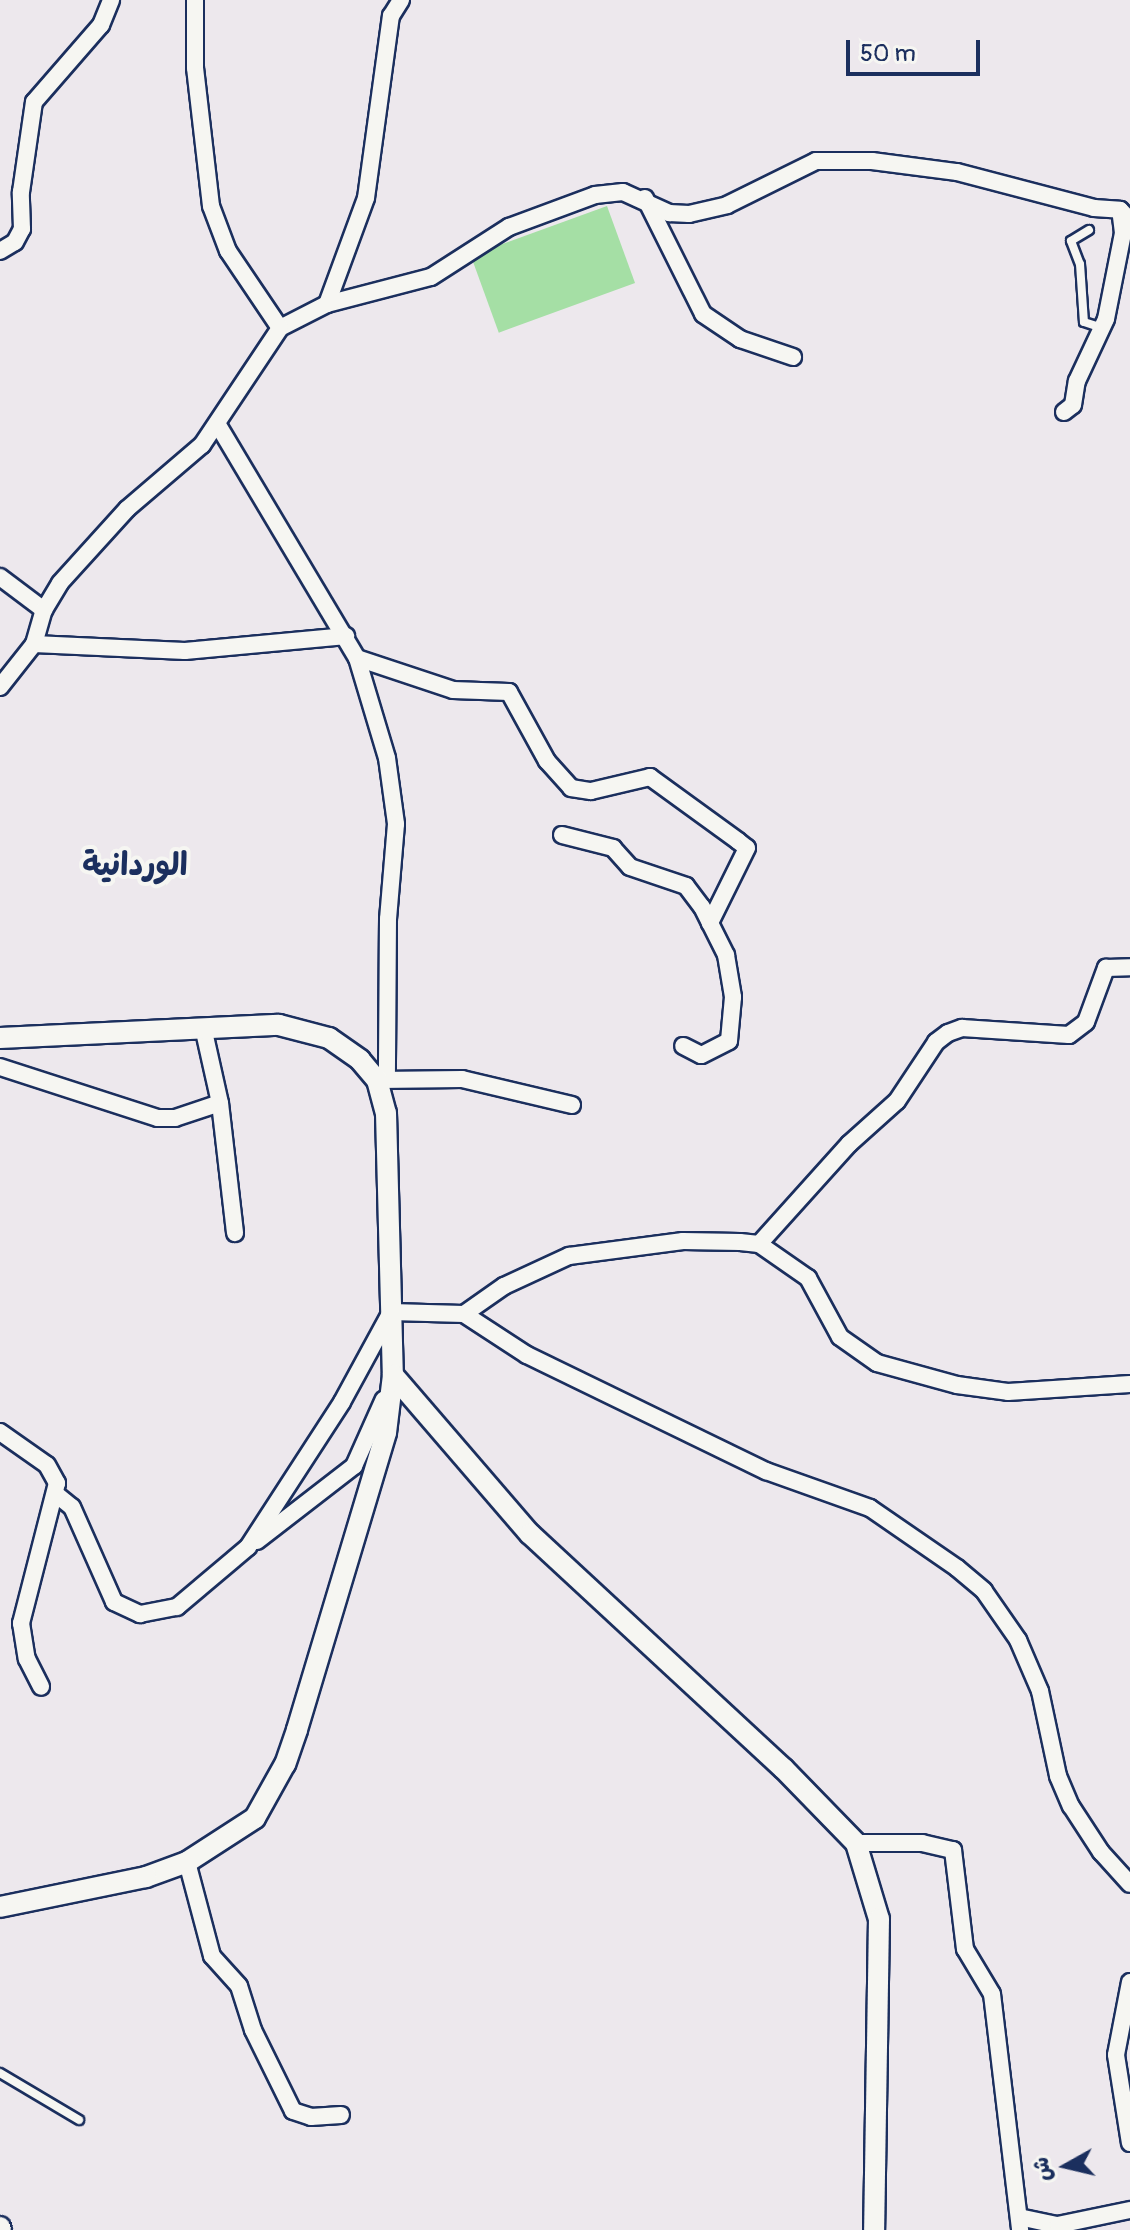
<!DOCTYPE html>
<meta charset="utf-8">
<style>
body{margin:0}
#map{position:relative;width:1130px;height:2230px;overflow:hidden;background:#ede8ed;font-family:Pangolin,"Playpen Sans Arabic",sans-serif}
div>[style]{position:absolute}
[style*='--x']{left:calc(var(--x)*1px);top:calc(var(--y)*1px);width:calc(var(--w)*1px);rotate:calc(var(--a)*1deg)}
.green>*{inset:0;background:#a5dfa5;transform-origin:0 0}
.roads{filter:drop-shadow(2px 0 #1b2f5e) drop-shadow(-2px 0 #1b2f5e) drop-shadow(0 2px #1b2f5e) drop-shadow(0 -2px #1b2f5e)}
.service>*{height:8px;margin:-4px;padding:0 4px;transform-origin:4px;border-radius:4px;background:#f6f6f2}
.minor>*{height:16px;margin:-8px;padding:0 8px;transform-origin:8px;border-radius:8px;background:#f6f6f2}
.tertiary>*{height:20px;margin:-10px;padding:0 10px;transform-origin:10px;border-radius:10px;background:#f6f6f2}
span{translate:-50% -50%;white-space:nowrap;text-align:center;line-height:1.15;-webkit-text-stroke:8px #f6f6f2;paint-order:stroke}
.quarter-label{font-size:32px;color:#1b2f5e;font-weight:700}
.north{position:absolute;left:1026px;top:2126px;width:80px;height:80px;-webkit-text-stroke:6px #f6f6f2;paint-order:stroke;rotate:262deg;font-size:22px;font-weight:700;line-height:32px;text-align:center;color:#1b2f5e}
.north::after{content:'';display:block;margin:auto;width:28px;height:36px;background:#1b2f5e;clip-path:polygon(50% 0,100% 100%,50% 72%,0 100%)}
.scale{position:absolute;left:846px;top:40px;width:134px;height:36px;box-sizing:border-box;border:4px solid #1b2f5e;border-top:0;padding-left:10px;font-size:24px;line-height:28px;white-space:nowrap;color:#1b2f5e;-webkit-text-stroke:6px #f6f6f2;paint-order:stroke}
</style>
<div id="map">
<div class="green">
<div style="left:607px;top:206px;width:82px;height:145px;rotate:70deg"></div>
</div>
<div class="roads">
<div class="service">
<div style="--x:1089;--y:230;--w:21;--a:149"></div>
<div style="--x:1071;--y:241;--w:25;--a:69"></div>
<div style="--x:1080;--y:264;--w:58;--a:86.1"></div>
<div style="--x:1084;--y:322;--w:19;--a:18"></div>
<div style="--x:0;--y:2073;--w:92;--a:30.7"></div>
</div>
<div class="minor">
<div style="--x:645;--y:198;--w:130;--a:63.4"></div>
<div style="--x:703;--y:314;--w:45;--a:34"></div>
<div style="--x:740;--y:339;--w:56;--a:18.8"></div>
<div style="--x:0;--y:251;--w:17;--a:-31"></div>
<div style="--x:15;--y:242;--w:15;--a:-62"></div>
<div style="--x:22;--y:229;--w:37;--a:-92"></div>
<div style="--x:21;--y:192;--w:91;--a:-81.8"></div>
<div style="--x:34;--y:102;--w:102;--a:-49"></div>
<div style="--x:101;--y:25;--w:27;--a:-68"></div>
<div style="--x:327;--y:304;--w:113;--a:-69.8"></div>
<div style="--x:366;--y:198;--w:184;--a:-82.2"></div>
<div style="--x:391;--y:16;--w:19;--a:-58"></div>
<div style="--x:280;--y:328;--w:53;--a:-27.1"></div>
<div style="--x:327;--y:304;--w:107;--a:-14.6"></div>
<div style="--x:431;--y:277;--w:93;--a:-32.7"></div>
<div style="--x:509;--y:227;--w:92;--a:-20.4"></div>
<div style="--x:595;--y:195;--w:28;--a:-6"></div>
<div style="--x:623;--y:192;--w:51;--a:24.5"></div>
<div style="--x:669;--y:213;--w:20;--a:3"></div>
<div style="--x:689;--y:214;--w:39;--a:-13"></div>
<div style="--x:727;--y:205;--w:99;--a:-26.3"></div>
<div style="--x:816;--y:161;--w:56;--a:0"></div>
<div style="--x:872;--y:161;--w:86;--a:7.4"></div>
<div style="--x:957;--y:172;--w:142;--a:14.7"></div>
<div style="--x:1094;--y:208;--w:26;--a:4"></div>
<div style="--x:1120;--y:210;--w:14;--a:45"></div>
<div style="--x:1064;--y:412;--w:11;--a:-38"></div>
<div style="--x:1073;--y:405;--w:24;--a:-81"></div>
<div style="--x:1077;--y:381;--w:68;--a:-64.9"></div>
<div style="--x:1106;--y:319;--w:88;--a:-78.8"></div>
<div style="--x:1123;--y:233;--w:23;--a:-97"></div>
<div style="--x:218;--y:425;--w:271;--a:59.2"></div>
<div style="--x:357;--y:658;--w:104;--a:73.3"></div>
<div style="--x:387;--y:758;--w:67;--a:82.2"></div>
<div style="--x:396;--y:824;--w:95;--a:94.8"></div>
<div style="--x:388;--y:919;--w:158;--a:90.4"></div>
<div style="--x:0;--y:577;--w:55;--a:36.9"></div>
<div style="--x:34;--y:644;--w:151;--a:2.7"></div>
<div style="--x:185;--y:651;--w:162;--a:-5.3"></div>
<div style="--x:357;--y:658;--w:101;--a:18.4"></div>
<div style="--x:453;--y:690;--w:56;--a:2"></div>
<div style="--x:509;--y:692;--w:79;--a:61.2"></div>
<div style="--x:547;--y:761;--w:36;--a:48"></div>
<div style="--x:571;--y:788;--w:20;--a:9"></div>
<div style="--x:591;--y:791;--w:61;--a:-13.3"></div>
<div style="--x:650;--y:777;--w:109;--a:36"></div>
<div style="--x:738;--y:841;--w:11;--a:38"></div>
<div style="--x:747;--y:848;--w:84;--a:116.3"></div>
<div style="--x:0;--y:687;--w:55;--a:-51.7"></div>
<div style="--x:34;--y:644;--w:35;--a:-74"></div>
<div style="--x:44;--y:610;--w:31;--a:-59"></div>
<div style="--x:60;--y:583;--w:100;--a:-47.8"></div>
<div style="--x:127;--y:509;--w:99;--a:-40.5"></div>
<div style="--x:202;--y:445;--w:141;--a:-56.3"></div>
<div style="--x:280;--y:328;--w:93;--a:-124"></div>
<div style="--x:228;--y:251;--w:48;--a:-110.7"></div>
<div style="--x:211;--y:206;--w:139;--a:-96.6"></div>
<div style="--x:195;--y:68;--w:68;--a:-90"></div>
<div style="--x:562;--y:835;--w:53;--a:14.3"></div>
<div style="--x:613;--y:848;--w:25;--a:48"></div>
<div style="--x:630;--y:867;--w:59;--a:18.7"></div>
<div style="--x:686;--y:886;--w:26;--a:53"></div>
<div style="--x:702;--y:907;--w:54;--a:63.4"></div>
<div style="--x:726;--y:955;--w:43;--a:80.5"></div>
<div style="--x:733;--y:997;--w:44;--a:95.2"></div>
<div style="--x:729;--y:1041;--w:31;--a:153"></div>
<div style="--x:701;--y:1055;--w:20;--a:-153"></div>
<div style="--x:203;--y:1027;--w:78;--a:77.4"></div>
<div style="--x:220;--y:1103;--w:131;--a:83.4"></div>
<div style="--x:0;--y:1067;--w:166;--a:17.9"></div>
<div style="--x:158;--y:1118;--w:17;--a:0"></div>
<div style="--x:175;--y:1118;--w:47;--a:-18.4"></div>
<div style="--x:379;--y:1080;--w:83;--a:-0.7"></div>
<div style="--x:462;--y:1079;--w:113;--a:13.3"></div>
<div style="--x:759;--y:1244;--w:135;--a:-48"></div>
<div style="--x:849;--y:1144;--w:64;--a:-41.9"></div>
<div style="--x:897;--y:1101;--w:71;--a:-56.5"></div>
<div style="--x:936;--y:1042;--w:15;--a:-37"></div>
<div style="--x:948;--y:1033;--w:15;--a:-20"></div>
<div style="--x:962;--y:1028;--w:107;--a:3.7"></div>
<div style="--x:1069;--y:1035;--w:21;--a:-37"></div>
<div style="--x:1086;--y:1022;--w:58;--a:-69.7"></div>
<div style="--x:1106;--y:968;--w:24;--a:-2"></div>
<div style="--x:464;--y:1314;--w:49;--a:-35"></div>
<div style="--x:504;--y:1286;--w:72;--a:-24.8"></div>
<div style="--x:569;--y:1256;--w:115;--a:-7.5"></div>
<div style="--x:683;--y:1241;--w:57;--a:1"></div>
<div style="--x:740;--y:1242;--w:19;--a:6"></div>
<div style="--x:759;--y:1244;--w:60;--a:34.8"></div>
<div style="--x:808;--y:1278;--w:67;--a:61.5"></div>
<div style="--x:840;--y:1337;--w:45;--a:35.1"></div>
<div style="--x:877;--y:1363;--w:83;--a:15.4"></div>
<div style="--x:957;--y:1385;--w:51;--a:7.8"></div>
<div style="--x:1008;--y:1392;--w:122;--a:-3.8"></div>
<div style="--x:0;--y:1432;--w:57;--a:35.1"></div>
<div style="--x:47;--y:1465;--w:21;--a:61"></div>
<div style="--x:57;--y:1483;--w:145;--a:104.4"></div>
<div style="--x:21;--y:1623;--w:36;--a:81"></div>
<div style="--x:27;--y:1659;--w:31;--a:63"></div>
<div style="--x:57;--y:1495;--w:19;--a:39"></div>
<div style="--x:72;--y:1507;--w:104;--a:66.1"></div>
<div style="--x:114;--y:1602;--w:29;--a:25"></div>
<div style="--x:140;--y:1614;--w:38;--a:-11"></div>
<div style="--x:177;--y:1607;--w:93;--a:-40.2"></div>
<div style="--x:248;--y:1547;--w:173;--a:-57"></div>
<div style="--x:342;--y:1402;--w:102;--a:-61.4"></div>
<div style="--x:391;--y:1312;--w:73;--a:1.6"></div>
<div style="--x:464;--y:1314;--w:75;--a:33.1"></div>
<div style="--x:527;--y:1355;--w:266;--a:25.9"></div>
<div style="--x:766;--y:1471;--w:110;--a:19.6"></div>
<div style="--x:870;--y:1508;--w:106;--a:34.6"></div>
<div style="--x:957;--y:1568;--w:35;--a:40"></div>
<div style="--x:984;--y:1591;--w:60;--a:55.2"></div>
<div style="--x:1018;--y:1640;--w:56;--a:66.7"></div>
<div style="--x:1040;--y:1691;--w:87;--a:78"></div>
<div style="--x:1058;--y:1776;--w:33;--a:67"></div>
<div style="--x:1071;--y:1806;--w:55;--a:56.9"></div>
<div style="--x:1101;--y:1852;--w:43;--a:47.8"></div>
<div style="--x:257;--y:1541;--w:123;--a:-37.7"></div>
<div style="--x:354;--y:1466;--w:73;--a:-65.9"></div>
<div style="--x:856;--y:1843;--w:66;--a:0"></div>
<div style="--x:922;--y:1843;--w:32;--a:13"></div>
<div style="--x:953;--y:1850;--w:100;--a:83.1"></div>
<div style="--x:965;--y:1949;--w:52;--a:59"></div>
<div style="--x:992;--y:1994;--w:238;--a:83.2"></div>
<div style="--x:187;--y:1862;--w:97;--a:75.1"></div>
<div style="--x:212;--y:1956;--w:40;--a:48"></div>
<div style="--x:239;--y:1986;--w:46;--a:72.3"></div>
<div style="--x:253;--y:2030;--w:90;--a:63.7"></div>
<div style="--x:293;--y:2111;--w:19;--a:18"></div>
<div style="--x:311;--y:2117;--w:30;--a:-4"></div>
<div style="--x:1130;--y:1982;--w:74;--a:100.9"></div>
<div style="--x:1116;--y:2055;--w:89;--a:81"></div>
<div style="--x:1019;--y:2217;--w:40;--a:12"></div>
<div style="--x:1058;--y:2225;--w:74;--a:-11.8"></div>
</div>
<div class="tertiary">
<div style="--x:0;--y:1038;--w:279;--a:-2.7"></div>
<div style="--x:279;--y:1025;--w:52;--a:14.6"></div>
<div style="--x:329;--y:1038;--w:38;--a:35"></div>
<div style="--x:360;--y:1060;--w:26;--a:50"></div>
<div style="--x:377;--y:1080;--w:34;--a:75"></div>
<div style="--x:386;--y:1113;--w:262;--a:88.5"></div>
<div style="--x:393;--y:1375;--w:58;--a:96.9"></div>
<div style="--x:386;--y:1433;--w:310;--a:106.7"></div>
<div style="--x:297;--y:1730;--w:36;--a:109"></div>
<div style="--x:285;--y:1764;--w:62;--a:119.1"></div>
<div style="--x:255;--y:1818;--w:81;--a:147.1"></div>
<div style="--x:187;--y:1862;--w:44;--a:159.9"></div>
<div style="--x:146;--y:1877;--w:149;--a:168.4"></div>
<div style="--x:393;--y:1375;--w:210;--a:49.3"></div>
<div style="--x:530;--y:1534;--w:345;--a:42.8"></div>
<div style="--x:783;--y:1768;--w:105;--a:45.8"></div>
<div style="--x:856;--y:1843;--w:79;--a:73.2"></div>
<div style="--x:879;--y:1919;--w:311;--a:90.9"></div>
<div style="--x:0;--y:2227;--w:3;--a:72"></div>
</div>
</div>
<div class="quarter-label">
<span style="left:135px;top:865px">الوردانية</span>
</div>
<div class="north">ش</div>
<div class="scale">50 m</div>
</div>
